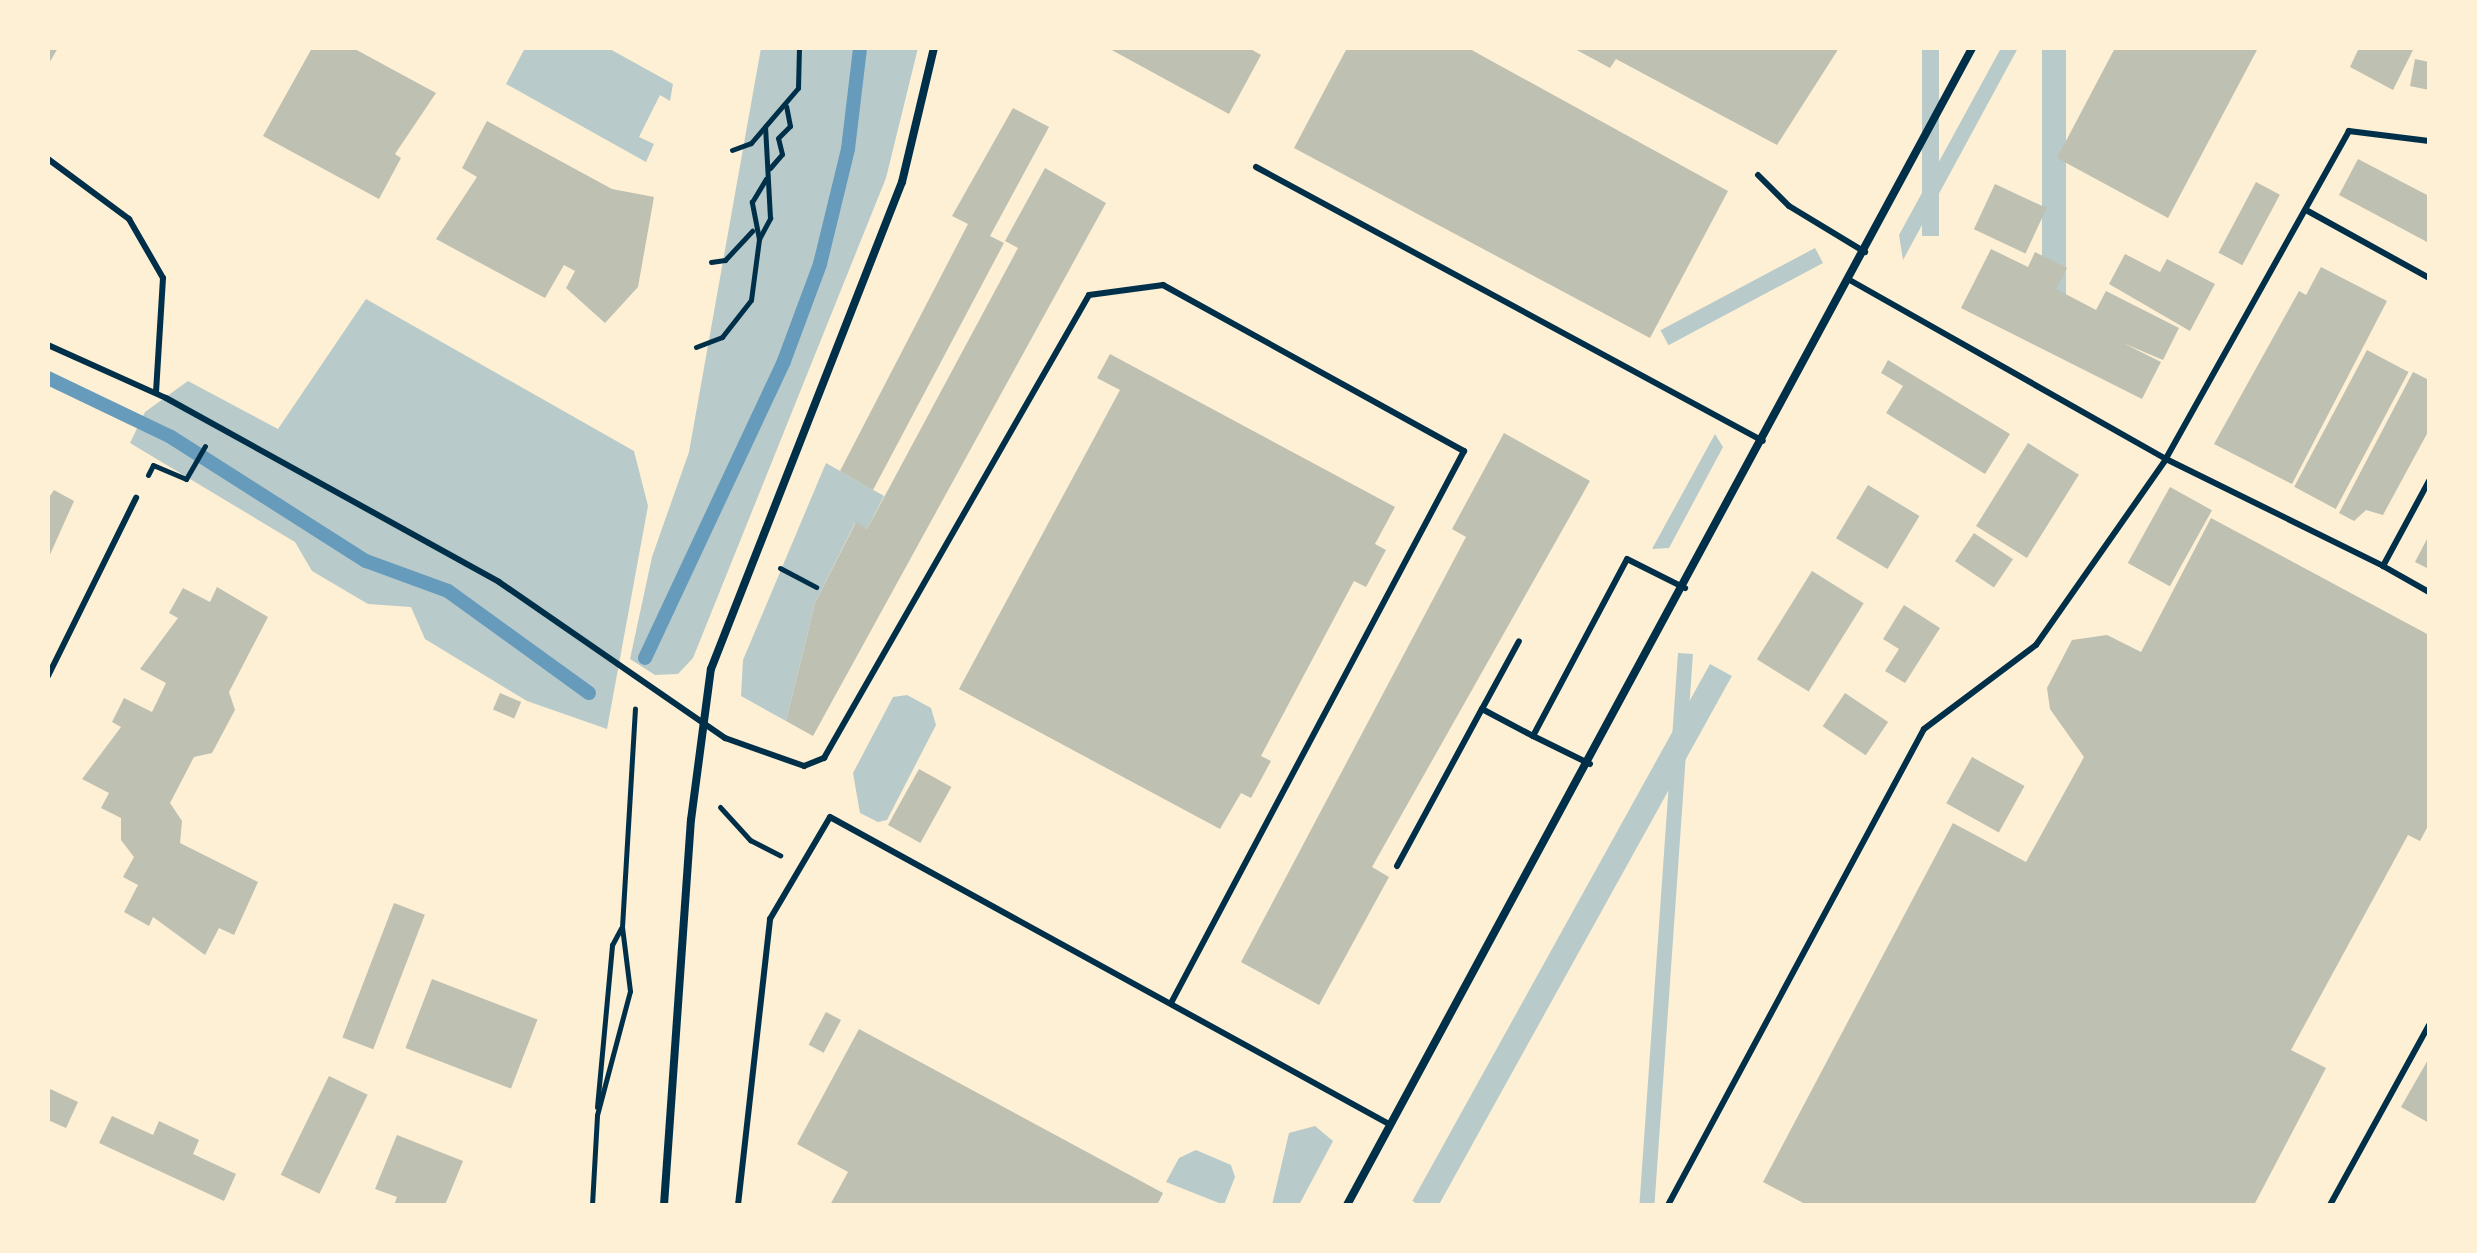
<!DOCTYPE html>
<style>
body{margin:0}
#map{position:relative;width:2477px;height:1253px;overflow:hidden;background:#fdf0d5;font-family:"Golos Text",sans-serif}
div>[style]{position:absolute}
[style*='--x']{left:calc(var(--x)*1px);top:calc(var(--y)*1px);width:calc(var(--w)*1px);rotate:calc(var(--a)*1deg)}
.green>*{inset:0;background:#b9caca;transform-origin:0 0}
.stream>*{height:14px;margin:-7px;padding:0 7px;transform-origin:7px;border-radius:7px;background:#669bbc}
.building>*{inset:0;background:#bec0b2;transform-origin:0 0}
.path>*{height:5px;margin:-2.5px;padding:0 2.5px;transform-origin:2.5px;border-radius:2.5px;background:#003049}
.service>*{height:6px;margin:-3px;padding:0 3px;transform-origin:3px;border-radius:3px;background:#003049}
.minor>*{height:8px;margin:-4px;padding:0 4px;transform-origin:4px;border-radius:4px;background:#003049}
span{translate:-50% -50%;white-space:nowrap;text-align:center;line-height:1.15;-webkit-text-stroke:8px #fdf0d5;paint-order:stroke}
.frame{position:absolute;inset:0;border:50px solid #fdf0d5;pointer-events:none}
</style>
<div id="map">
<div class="green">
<div style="clip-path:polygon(525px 48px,608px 48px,673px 84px,670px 101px,660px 95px,639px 137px,654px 144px,646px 162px,506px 84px)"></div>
<div style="clip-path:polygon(761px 48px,918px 48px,886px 178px,693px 658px,678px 674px,655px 675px,630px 659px,652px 557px,689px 452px)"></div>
<div style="left:1922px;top:48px;width:17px;height:188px"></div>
<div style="clip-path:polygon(2001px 48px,2018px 48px,1903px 260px,1899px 235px)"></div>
<div style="left:2042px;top:48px;width:24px;height:262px"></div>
<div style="left:1815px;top:248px;width:17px;height:175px;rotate:62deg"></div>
<div style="clip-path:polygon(366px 299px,634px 451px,648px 506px,607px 729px,527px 701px,425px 639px,411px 607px,368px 604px,312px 571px,295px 542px,130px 443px,145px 412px,188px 381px,278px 429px)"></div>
<div style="clip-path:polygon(1715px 434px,1723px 447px,1669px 548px,1652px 549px)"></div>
<div style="clip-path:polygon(826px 463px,884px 496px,867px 529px,855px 523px,815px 603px,786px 721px,741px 696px,743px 660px)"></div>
<div style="left:1678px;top:653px;width:15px;height:626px;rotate:4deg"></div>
<div style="left:1710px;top:664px;width:25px;height:614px;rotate:29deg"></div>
<div style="clip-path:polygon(907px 695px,931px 708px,936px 725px,887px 820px,878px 822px,860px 813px,853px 773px,893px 697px)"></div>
<div style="clip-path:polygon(1315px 1126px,1333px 1141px,1299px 1205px,1272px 1205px,1289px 1133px)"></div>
<div style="clip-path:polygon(1196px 1150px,1231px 1165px,1235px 1177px,1224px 1205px,1166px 1182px,1179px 1158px)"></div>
</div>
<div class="stream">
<div style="--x:48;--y:378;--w:136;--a:25.6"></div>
<div style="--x:171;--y:437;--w:231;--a:32.5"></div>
<div style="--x:366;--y:561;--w:87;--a:20.1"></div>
<div style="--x:448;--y:591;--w:174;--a:35.9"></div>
<div style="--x:645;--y:658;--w:328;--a:-64.9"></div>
<div style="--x:784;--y:361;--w:103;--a:-69.6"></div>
<div style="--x:820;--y:264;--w:118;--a:-76.3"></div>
<div style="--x:848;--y:149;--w:102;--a:-83.2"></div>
</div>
<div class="building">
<div style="clip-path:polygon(48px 48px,58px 48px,48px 65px)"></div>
<div style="clip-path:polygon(312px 48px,353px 48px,436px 93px,395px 154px,401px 158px,379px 199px,263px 136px)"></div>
<div style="clip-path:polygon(1108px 48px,1249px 48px,1261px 55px,1229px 114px)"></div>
<div style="clip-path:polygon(1347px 48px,1468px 48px,1728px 191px,1650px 338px,1294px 148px)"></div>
<div style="clip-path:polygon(1573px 48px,1839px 48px,1777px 145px,1616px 59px,1610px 68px)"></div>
<div style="clip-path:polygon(2115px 48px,2258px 48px,2168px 218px,2057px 158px)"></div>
<div style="clip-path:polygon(2359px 48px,2414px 48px,2393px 90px,2350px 67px)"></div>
<div style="clip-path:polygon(2415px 59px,2429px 62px,2429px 90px,2410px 86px)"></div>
<div style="clip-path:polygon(1013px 108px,1049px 127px,990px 236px,1004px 243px,873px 490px,840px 471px,968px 224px,952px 216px)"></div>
<div style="clip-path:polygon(487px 121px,612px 189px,654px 197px,638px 287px,605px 323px,566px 288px,575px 271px,564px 265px,545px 298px,436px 239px,477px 177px,462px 168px)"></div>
<div style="clip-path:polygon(2358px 159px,2429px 196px,2429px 243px,2339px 195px)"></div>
<div style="clip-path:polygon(1045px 168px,1106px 203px,813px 736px,786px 721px,815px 603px,856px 522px,867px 529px,1018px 248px,1005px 241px)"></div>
<div style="left:2256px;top:182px;width:27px;height:80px;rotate:28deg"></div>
<div style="left:1995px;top:184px;width:57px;height:50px;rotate:25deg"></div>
<div style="clip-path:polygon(1991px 249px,2028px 267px,2035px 252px,2067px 268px,2056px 289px,2096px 310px,2106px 291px,2179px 328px,2163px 360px,2123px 343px,2161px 362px,2142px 399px,1961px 308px)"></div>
<div style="clip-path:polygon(2125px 254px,2160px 272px,2167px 259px,2215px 284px,2190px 331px,2109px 284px)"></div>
<div style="clip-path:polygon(2321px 267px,2387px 301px,2292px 484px,2214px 444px,2299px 291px,2306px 295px)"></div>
<div style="left:2367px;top:350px;width:47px;height:155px;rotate:28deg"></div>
<div style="clip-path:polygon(1110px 354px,1395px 507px,1375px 544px,1386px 550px,1366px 587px,1354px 581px,1261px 756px,1271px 761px,1251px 798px,1241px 793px,1220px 829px,959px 689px,1120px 390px,1097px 378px)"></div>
<div style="clip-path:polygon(1888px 360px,2010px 434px,1985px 474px,1886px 413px,1903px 386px,1881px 373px)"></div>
<div style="clip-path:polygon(2413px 372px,2429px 380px,2429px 430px,2383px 515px,2366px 510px,2354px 521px,2339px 513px)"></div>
<div style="clip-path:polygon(1504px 433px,1590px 481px,1372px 867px,1389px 877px,1319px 1005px,1241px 962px,1466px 537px,1452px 529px)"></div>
<div style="left:2028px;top:443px;width:60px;height:98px;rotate:32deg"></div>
<div style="left:1868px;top:485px;width:60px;height:62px;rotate:31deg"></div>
<div style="left:2170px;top:487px;width:48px;height:87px;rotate:29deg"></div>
<div style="clip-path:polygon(54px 490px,74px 501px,48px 559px,48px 499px)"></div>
<div style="clip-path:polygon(2211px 518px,2429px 635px,2429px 824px,2420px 841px,2408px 835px,2291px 1050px,2326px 1068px,2254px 1205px,1807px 1205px,1763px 1182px,1953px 823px,2026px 862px,2084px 757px,2050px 709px,2047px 688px,2072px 640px,2107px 635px,2141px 652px)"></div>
<div style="left:1974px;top:533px;width:47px;height:34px;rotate:34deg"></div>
<div style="clip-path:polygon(2429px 535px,2429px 569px,2415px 562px)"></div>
<div style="left:1812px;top:571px;width:61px;height:104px;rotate:32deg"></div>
<div style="clip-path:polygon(217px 587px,268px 617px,229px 692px,235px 710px,212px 753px,194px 757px,170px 803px,182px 821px,180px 843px,258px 882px,234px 935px,219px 928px,205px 955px,153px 917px,149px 926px,124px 912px,138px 885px,123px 877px,134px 857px,121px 840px,121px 818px,101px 808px,109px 793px,82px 779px,121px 727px,112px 722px,124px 698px,152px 712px,166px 683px,140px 669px,178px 618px,169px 613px,183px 588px,210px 602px)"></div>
<div style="clip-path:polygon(1904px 605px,1940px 628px,1905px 683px,1885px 671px,1899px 649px,1883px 639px)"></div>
<div style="left:500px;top:693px;width:23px;height:18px;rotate:23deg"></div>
<div style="left:1845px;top:693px;width:52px;height:40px;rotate:34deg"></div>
<div style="left:1972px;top:757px;width:60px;height:53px;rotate:29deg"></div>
<div style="left:919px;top:769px;width:37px;height:64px;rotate:29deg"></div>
<div style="left:394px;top:903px;width:33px;height:144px;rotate:21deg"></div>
<div style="left:432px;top:979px;width:113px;height:74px;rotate:21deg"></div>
<div style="left:826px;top:1012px;width:17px;height:37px;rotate:28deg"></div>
<div style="clip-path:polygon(859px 1029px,1163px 1193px,1157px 1205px,830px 1205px,848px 1172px,797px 1144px)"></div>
<div style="clip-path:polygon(2429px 1058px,2429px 1123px,2401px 1107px)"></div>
<div style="left:329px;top:1076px;width:43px;height:110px;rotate:26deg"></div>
<div style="clip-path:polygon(48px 1088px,78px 1102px,66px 1128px,48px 1120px)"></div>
<div style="clip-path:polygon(112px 1116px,153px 1135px,159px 1121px,199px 1140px,193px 1154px,236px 1174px,224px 1201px,99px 1143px)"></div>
<div style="clip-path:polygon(397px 1135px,463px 1161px,445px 1205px,394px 1205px,397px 1197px,375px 1189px)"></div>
</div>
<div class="path">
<div style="--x:732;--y:150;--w:20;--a:-20"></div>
<div style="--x:751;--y:143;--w:72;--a:-49.5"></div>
<div style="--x:798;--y:88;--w:40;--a:-88.6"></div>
<div style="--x:770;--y:168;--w:18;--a:-49"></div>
<div style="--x:782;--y:154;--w:16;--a:-104"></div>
<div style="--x:778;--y:138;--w:17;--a:-45"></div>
<div style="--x:790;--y:126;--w:20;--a:-101"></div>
<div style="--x:759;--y:239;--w:38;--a:-101"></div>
<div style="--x:752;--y:202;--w:27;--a:-59"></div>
<div style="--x:711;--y:262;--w:14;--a:-8"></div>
<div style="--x:725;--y:260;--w:40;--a:-47"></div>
<div style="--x:696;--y:347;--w:28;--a:-21"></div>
<div style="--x:722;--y:337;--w:47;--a:-51.9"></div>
<div style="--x:751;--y:300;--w:62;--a:-82.5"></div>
<div style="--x:759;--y:239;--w:24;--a:-62"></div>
<div style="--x:770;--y:218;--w:91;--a:-93.1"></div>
<div style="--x:148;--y:475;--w:11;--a:-63"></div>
<div style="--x:153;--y:465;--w:36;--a:23"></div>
<div style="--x:186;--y:479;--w:38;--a:-60"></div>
<div style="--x:780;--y:568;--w:41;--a:27.8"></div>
<div style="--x:720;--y:807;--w:45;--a:47.7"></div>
<div style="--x:750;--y:840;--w:34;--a:27"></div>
<div style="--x:597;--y:1107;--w:163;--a:-84.7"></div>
<div style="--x:612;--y:945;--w:19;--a:-62"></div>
<div style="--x:592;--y:1205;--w:90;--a:-86.8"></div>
<div style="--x:597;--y:1115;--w:128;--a:-75.1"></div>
<div style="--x:630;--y:991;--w:64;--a:-97.1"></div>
<div style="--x:622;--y:927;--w:219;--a:-86.6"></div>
</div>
<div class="service">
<div style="--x:2429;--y:141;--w:81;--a:-172.9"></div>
<div style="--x:2349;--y:131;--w:376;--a:119.2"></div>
<div style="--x:2166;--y:459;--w:242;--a:26.2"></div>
<div style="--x:2383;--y:566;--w:97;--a:-61.6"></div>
<div style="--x:48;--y:159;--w:101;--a:36.5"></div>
<div style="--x:129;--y:219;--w:68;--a:60"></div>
<div style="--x:163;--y:278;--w:114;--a:93.5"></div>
<div style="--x:1256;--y:167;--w:576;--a:28.39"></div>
<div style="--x:1758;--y:175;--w:44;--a:45"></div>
<div style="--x:1789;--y:206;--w:89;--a:31.2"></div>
<div style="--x:2306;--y:210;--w:141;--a:28.9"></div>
<div style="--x:48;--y:345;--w:129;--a:24.2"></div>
<div style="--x:166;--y:398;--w:380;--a:28.9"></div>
<div style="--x:499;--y:582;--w:275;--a:34.6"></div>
<div style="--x:725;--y:738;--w:84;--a:19.5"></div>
<div style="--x:804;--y:766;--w:22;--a:-22"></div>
<div style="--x:824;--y:758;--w:533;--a:-60.22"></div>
<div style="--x:1089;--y:295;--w:75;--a:-7.7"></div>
<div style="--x:1163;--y:285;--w:344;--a:28.9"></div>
<div style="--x:1464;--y:451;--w:625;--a:117.96"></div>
<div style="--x:2383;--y:566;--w:53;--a:29.5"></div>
<div style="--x:48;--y:676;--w:199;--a:-63.7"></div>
<div style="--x:1482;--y:709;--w:77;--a:-61.4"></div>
<div style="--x:1590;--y:764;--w:64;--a:-153.8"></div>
<div style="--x:1533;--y:736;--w:200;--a:-62"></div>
<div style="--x:1627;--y:559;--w:65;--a:26.6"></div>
<div style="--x:1397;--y:866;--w:179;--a:-61.6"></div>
<div style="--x:1482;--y:709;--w:58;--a:27.9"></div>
<div style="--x:738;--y:1205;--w:288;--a:-83.6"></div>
<div style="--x:770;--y:919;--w:118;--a:-59.5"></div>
<div style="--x:830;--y:817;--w:640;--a:28.77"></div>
<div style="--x:1668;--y:1205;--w:540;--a:-61.73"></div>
<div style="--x:1924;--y:729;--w:140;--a:-36.9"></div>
<div style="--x:2036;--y:645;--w:227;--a:-55"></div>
<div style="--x:2166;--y:459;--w:364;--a:-150.5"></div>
<div style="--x:2330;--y:1205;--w:205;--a:-61.2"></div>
</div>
<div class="minor">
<div style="--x:664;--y:1205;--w:386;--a:-86"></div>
<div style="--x:691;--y:820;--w:152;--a:-82.5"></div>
<div style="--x:711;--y:669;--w:523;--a:-68.59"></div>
<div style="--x:902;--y:182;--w:138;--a:-76.6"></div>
<div style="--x:1347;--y:1205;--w:1315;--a:-61.62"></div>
</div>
<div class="frame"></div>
</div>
